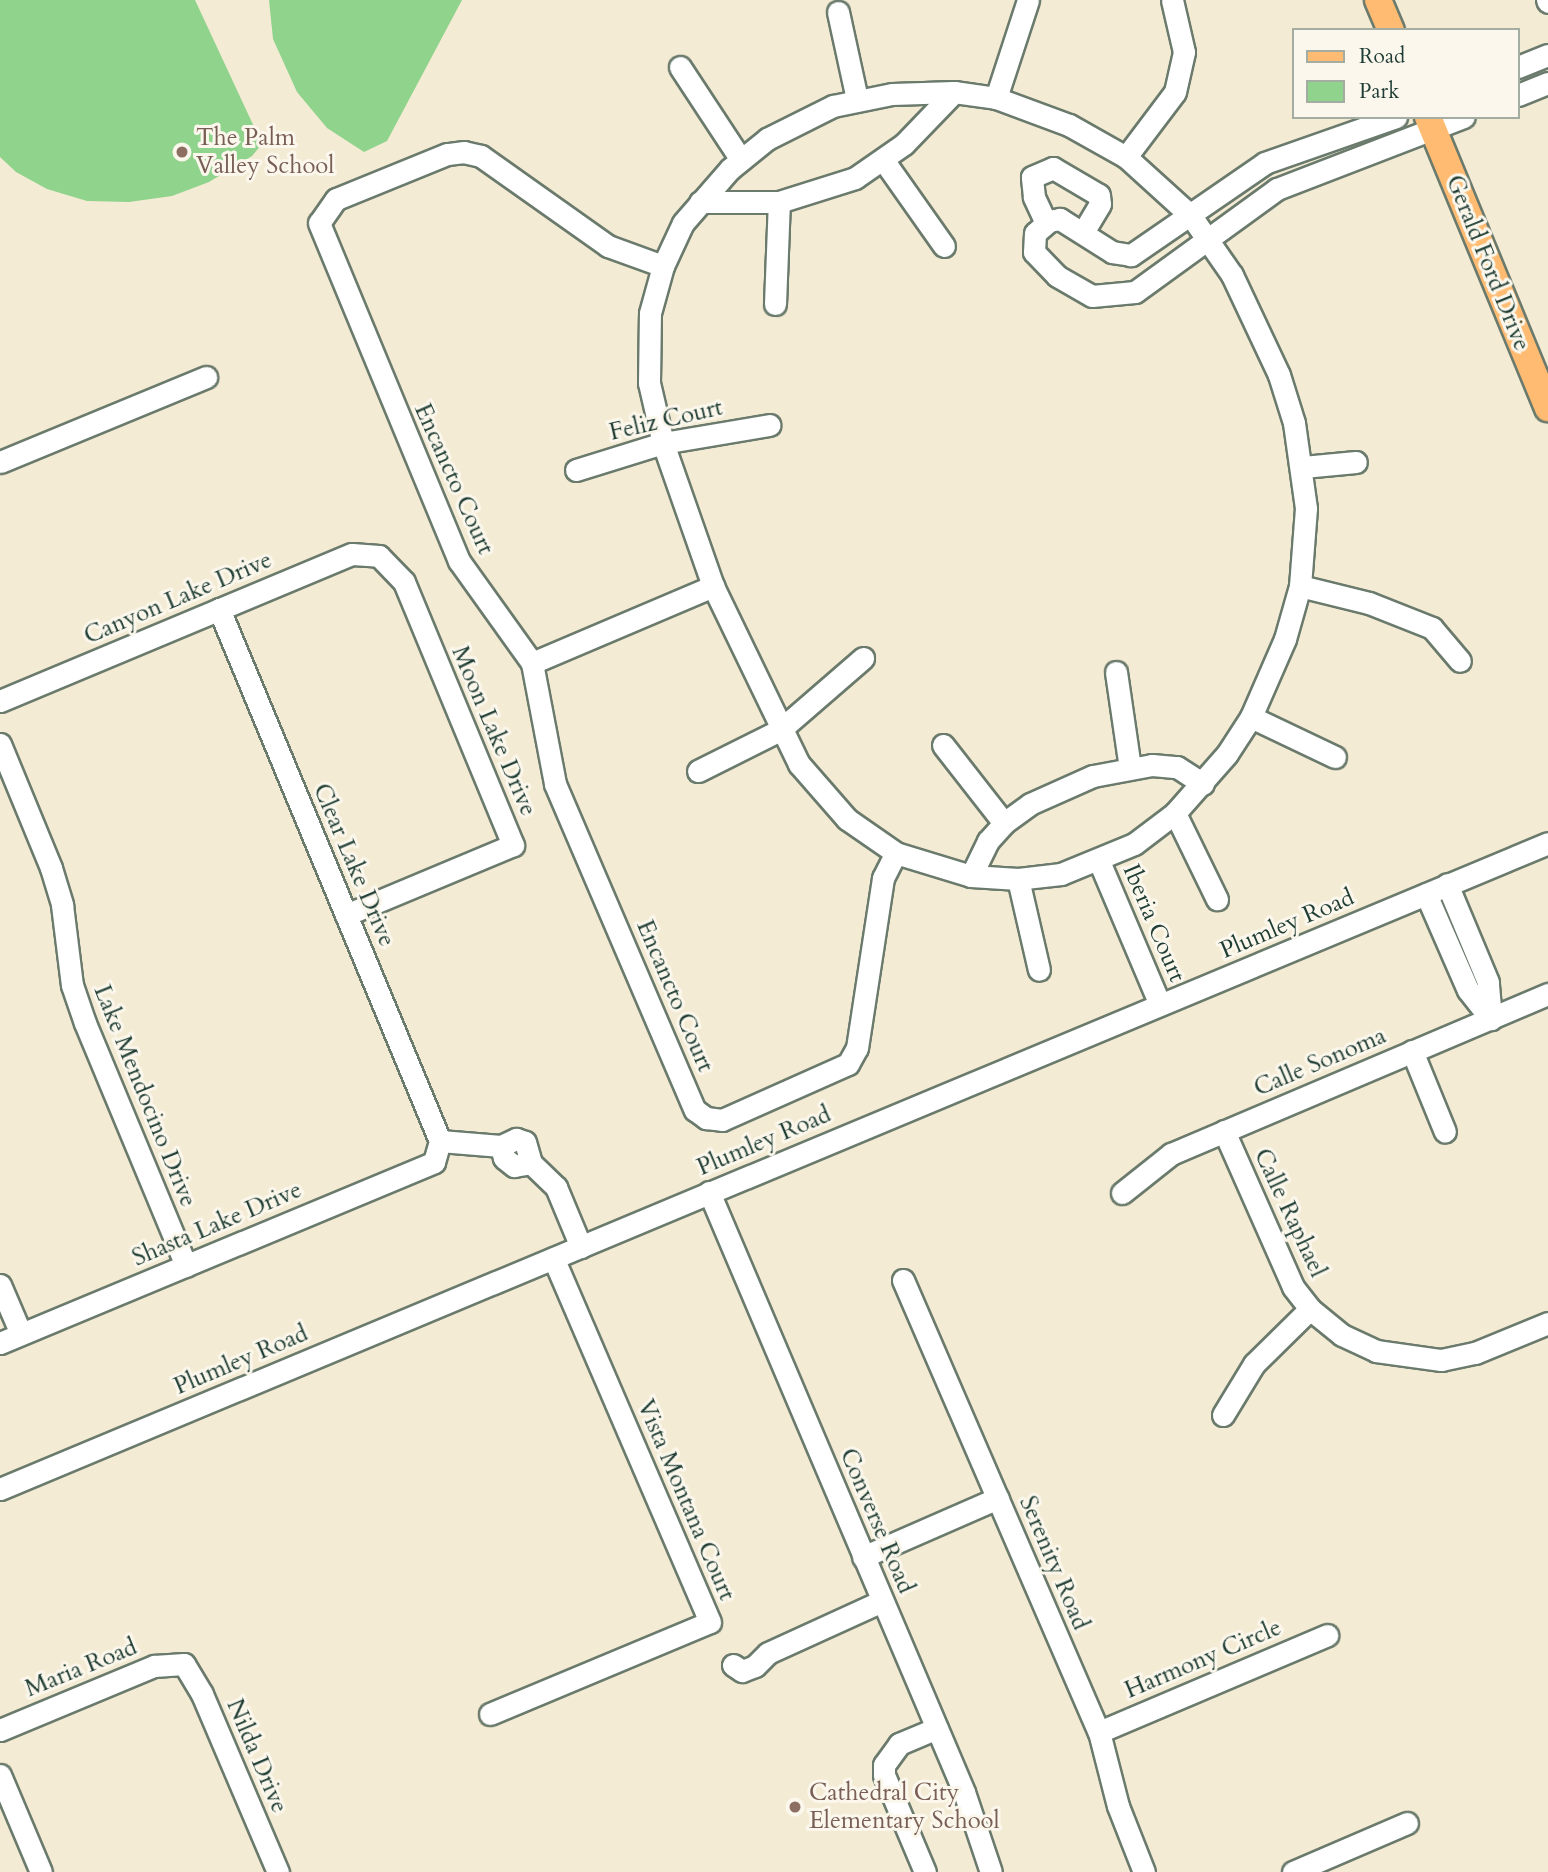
<!DOCTYPE html>
<style>
body{margin:0}
#map{position:relative;width:1548px;height:1872px;overflow:hidden;background:#f4ebd4;font-family:Cardo,serif}
div>[style]{position:absolute}
[style*='--x']{left:calc(var(--x)*1px);top:calc(var(--y)*1px);width:calc(var(--w)*1px);rotate:calc(var(--a)*1deg)}
.green>*{inset:0;background:#8fd38c}
.roads{filter:drop-shadow(2px 0 #6a7a6c) drop-shadow(-2px 0 #6a7a6c) drop-shadow(0 2px #6a7a6c) drop-shadow(0 -2px #6a7a6c)}
.minor>*{height:21px;margin:-10.5px;padding:0 10.5px;transform-origin:10.5px;border-radius:10.5px;background:#fff}
.major>*{height:26px;margin:-13px;padding:0 13px;transform-origin:13px;border-radius:13px;background:#ffbb71}
.dots>*{width:19px;height:19px;translate:-50% -50%;box-sizing:border-box;border:4px solid #fbf7ec;border-radius:50%}
span{translate:-50% -50%;white-space:nowrap;text-align:center;line-height:1.15;-webkit-text-stroke:6px #fbf7ec;paint-order:stroke}
.education-label{font-size:24px;color:#785e54}
.left{translate:0 -50%;text-align:left}
.street-label{font-size:24px;color:#1f3d34}
.legend{position:absolute;left:1292px;top:28px;width:228px;height:91px;box-sizing:border-box;background:#fbf7ec;border:2px solid #a3ada2;margin:0;padding:9px 12px;list-style:none;font-size:21px;color:#1f3d34}
.legend li{display:flex;align-items:center;gap:14px;height:35px}
.legend b{width:35px;border:2px solid #a3ada2}
</style>
<div id="map">
<div class="green">
<div style="clip-path:polygon(0 0,195px 0,262px 144px,252px 156px,209px 182px,172px 196px,129px 202px,87px 201px,47px 189px,16px 172px,0 157px)"></div>
<div style="clip-path:polygon(269px 0,462px 0,387px 141px,364px 152px,327px 128px,297px 92px,273px 39px)"></div>
</div>
<div class="roads">
<div class="minor">
<div style="--x:1547;--y:0;--w:2;--a:63"></div>
<div style="--x:838;--y:12;--w:89;--a:77.7"></div>
<div style="--x:680;--y:67;--w:111;--a:56.7"></div>
<div style="--x:1518;--y:67;--w:32;--a:-22"></div>
<div style="--x:954;--y:92;--w:42;--a:8.1"></div>
<div style="--x:996;--y:98;--w:78;--a:20.3"></div>
<div style="--x:1069;--y:125;--w:65;--a:29.3"></div>
<div style="--x:1126;--y:157;--w:88;--a:42.2"></div>
<div style="--x:1191;--y:216;--w:72;--a:55.2"></div>
<div style="--x:1232;--y:275;--w:110;--a:64.8"></div>
<div style="--x:1279;--y:375;--w:50;--a:72.6"></div>
<div style="--x:1294;--y:423;--w:86;--a:82"></div>
<div style="--x:1306;--y:508;--w:78;--a:94.4"></div>
<div style="--x:1300;--y:586;--w:55;--a:105.8"></div>
<div style="--x:1285;--y:639;--w:85;--a:113.6"></div>
<div style="--x:1251;--y:717;--w:44;--a:123"></div>
<div style="--x:1227;--y:754;--w:79;--a:131.4"></div>
<div style="--x:1175;--y:813;--w:51;--a:142.9"></div>
<div style="--x:1134;--y:844;--w:79;--a:157.7"></div>
<div style="--x:1061;--y:874;--w:43;--a:173.4"></div>
<div style="--x:1018;--y:879;--w:47;--a:-176.3"></div>
<div style="--x:971;--y:876;--w:78;--a:-163"></div>
<div style="--x:896;--y:853;--w:60;--a:-145.2"></div>
<div style="--x:847;--y:819;--w:73;--a:-131.1"></div>
<div style="--x:799;--y:764;--w:198;--a:-115.8"></div>
<div style="--x:713;--y:586;--w:151;--a:-109.3"></div>
<div style="--x:663;--y:443;--w:62;--a:-103.1"></div>
<div style="--x:649;--y:383;--w:70;--a:-89.2"></div>
<div style="--x:650;--y:313;--w:49;--a:-74.5"></div>
<div style="--x:663;--y:266;--w:47;--a:-65.1"></div>
<div style="--x:683;--y:223;--w:72;--a:-49"></div>
<div style="--x:730;--y:169;--w:48;--a:-39"></div>
<div style="--x:767;--y:139;--w:74;--a:-26.6"></div>
<div style="--x:833;--y:106;--w:60;--a:-11.5"></div>
<div style="--x:892;--y:94;--w:62;--a:-1.8"></div>
<div style="--x:1518;--y:95;--w:32;--a:-22"></div>
<div style="--x:996;--y:98;--w:103;--a:-71.9"></div>
<div style="--x:1396;--y:117;--w:139;--a:160.7"></div>
<div style="--x:1265;--y:163;--w:163;--a:145.5"></div>
<div style="--x:1131;--y:255;--w:19;--a:-171"></div>
<div style="--x:1112;--y:252;--w:62;--a:-147.6"></div>
<div style="--x:1060;--y:219;--w:11;--a:170"></div>
<div style="--x:1049;--y:221;--w:18;--a:139"></div>
<div style="--x:1035;--y:233;--w:19;--a:93"></div>
<div style="--x:1034;--y:252;--w:33;--a:46"></div>
<div style="--x:1057;--y:276;--w:40;--a:29.7"></div>
<div style="--x:1092;--y:296;--w:43;--a:-5.3"></div>
<div style="--x:1135;--y:292;--w:175;--a:-36"></div>
<div style="--x:1277;--y:189;--w:200;--a:-21.1"></div>
<div style="--x:1126;--y:157;--w:81;--a:-53"></div>
<div style="--x:1175;--y:92;--w:41;--a:-77.3"></div>
<div style="--x:1184;--y:52;--w:53;--a:-103"></div>
<div style="--x:884;--y:161;--w:104;--a:54.8"></div>
<div style="--x:700;--y:202;--w:79;--a:0"></div>
<div style="--x:779;--y:202;--w:80;--a:-17.5"></div>
<div style="--x:855;--y:178;--w:60;--a:-34.8"></div>
<div style="--x:904;--y:144;--w:72;--a:-46.1"></div>
<div style="--x:1046;--y:223;--w:29;--a:-115"></div>
<div style="--x:1034;--y:197;--w:20;--a:-96"></div>
<div style="--x:1032;--y:177;--w:23;--a:-23"></div>
<div style="--x:1053;--y:168;--w:53;--a:30.4"></div>
<div style="--x:1099;--y:195;--w:9;--a:84"></div>
<div style="--x:1100;--y:204;--w:33;--a:121"></div>
<div style="--x:663;--y:266;--w:59;--a:-160"></div>
<div style="--x:608;--y:246;--w:156;--a:-144.7"></div>
<div style="--x:481;--y:156;--w:17;--a:-167"></div>
<div style="--x:464;--y:152;--w:17;--a:173"></div>
<div style="--x:447;--y:154;--w:120;--a:157.9"></div>
<div style="--x:336;--y:199;--w:29;--a:125"></div>
<div style="--x:319;--y:223;--w:366;--a:67.5"></div>
<div style="--x:459;--y:561;--w:125;--a:54.4"></div>
<div style="--x:532;--y:663;--w:123;--a:79.2"></div>
<div style="--x:555;--y:784;--w:355;--a:66.8"></div>
<div style="--x:695;--y:1110;--w:14;--a:36"></div>
<div style="--x:706;--y:1118;--w:16;--a:7"></div>
<div style="--x:722;--y:1120;--w:138;--a:-24"></div>
<div style="--x:848;--y:1064;--w:18;--a:-61"></div>
<div style="--x:857;--y:1048;--w:172;--a:-81.3"></div>
<div style="--x:883;--y:878;--w:28;--a:-63"></div>
<div style="--x:775;--y:304;--w:102;--a:-87.8"></div>
<div style="--x:0;--y:462;--w:223;--a:-22.4"></div>
<div style="--x:1303;--y:467;--w:53;--a:-5.4"></div>
<div style="--x:576;--y:470;--w:91;--a:-17.2"></div>
<div style="--x:663;--y:443;--w:108;--a:-9.6"></div>
<div style="--x:1300;--y:586;--w:71;--a:13.8"></div>
<div style="--x:1369;--y:603;--w:68;--a:21.6"></div>
<div style="--x:1432;--y:628;--w:43;--a:49.7"></div>
<div style="--x:219;--y:609;--w:576;--a:67.44"></div>
<div style="--x:532;--y:663;--w:197;--a:-23"></div>
<div style="--x:1116;--y:672;--w:97;--a:81.7"></div>
<div style="--x:0;--y:701;--w:381;--a:-22.7"></div>
<div style="--x:352;--y:554;--w:27;--a:4"></div>
<div style="--x:379;--y:556;--w:36;--a:46"></div>
<div style="--x:404;--y:582;--w:285;--a:67.5"></div>
<div style="--x:513;--y:845;--w:181;--a:157.3"></div>
<div style="--x:1251;--y:717;--w:93;--a:25.5"></div>
<div style="--x:0;--y:744;--w:134;--a:67.6"></div>
<div style="--x:51;--y:868;--w:39;--a:73"></div>
<div style="--x:62;--y:905;--w:81;--a:82.9"></div>
<div style="--x:72;--y:985;--w:40;--a:71.1"></div>
<div style="--x:85;--y:1023;--w:263;--a:67.4"></div>
<div style="--x:943;--y:745;--w:99;--a:52"></div>
<div style="--x:698;--y:771;--w:92;--a:-26.6"></div>
<div style="--x:780;--y:730;--w:110;--a:-40.9"></div>
<div style="--x:1175;--y:813;--w:96;--a:64"></div>
<div style="--x:1099;--y:861;--w:156;--a:67"></div>
<div style="--x:971;--y:876;--w:39;--a:-64"></div>
<div style="--x:988;--y:841;--w:24;--a:-48"></div>
<div style="--x:1004;--y:823;--w:32;--a:-36"></div>
<div style="--x:1030;--y:804;--w:69;--a:-24"></div>
<div style="--x:1093;--y:776;--w:60;--a:-10.6"></div>
<div style="--x:1152;--y:765;--w:25;--a:5"></div>
<div style="--x:1177;--y:767;--w:31;--a:33"></div>
<div style="--x:1018;--y:879;--w:93;--a:77"></div>
<div style="--x:1426;--y:894;--w:105;--a:66.4"></div>
<div style="--x:1468;--y:990;--w:37;--a:52"></div>
<div style="--x:1491;--y:1019;--w:37;--a:-95"></div>
<div style="--x:1488;--y:982;--w:106;--a:-112.7"></div>
<div style="--x:1412;--y:1051;--w:87;--a:67.8"></div>
<div style="--x:1224;--y:1131;--w:171;--a:66.1"></div>
<div style="--x:1293;--y:1287;--w:28;--a:52"></div>
<div style="--x:1310;--y:1309;--w:41;--a:39.1"></div>
<div style="--x:1342;--y:1335;--w:38;--a:25"></div>
<div style="--x:1376;--y:1351;--w:66;--a:7.9"></div>
<div style="--x:1441;--y:1360;--w:35;--a:-12"></div>
<div style="--x:1475;--y:1353;--w:79;--a:-22.3"></div>
<div style="--x:440;--y:1141;--w:61;--a:4.7"></div>
<div style="--x:501;--y:1146;--w:17;--a:-25"></div>
<div style="--x:516;--y:1139;--w:9;--a:18"></div>
<div style="--x:525;--y:1142;--w:22;--a:74"></div>
<div style="--x:501;--y:1146;--w:12;--a:76"></div>
<div style="--x:504;--y:1158;--w:13;--a:39"></div>
<div style="--x:514;--y:1166;--w:17;--a:-10"></div>
<div style="--x:531;--y:1163;--w:35;--a:44"></div>
<div style="--x:556;--y:1187;--w:65;--a:67.4"></div>
<div style="--x:709;--y:1192;--w:652;--a:66.97"></div>
<div style="--x:964;--y:1792;--w:84;--a:71.4"></div>
<div style="--x:1122;--y:1193;--w:63;--a:-38.5"></div>
<div style="--x:1171;--y:1154;--w:410;--a:-23"></div>
<div style="--x:903;--y:1280;--w:493;--a:66.6"></div>
<div style="--x:1099;--y:1732;--w:76;--a:75.6"></div>
<div style="--x:1118;--y:1806;--w:71;--a:68.5"></div>
<div style="--x:0;--y:1285;--w:53;--a:66.8"></div>
<div style="--x:0;--y:1343;--w:470;--a:-22.6"></div>
<div style="--x:434;--y:1162;--w:22;--a:-74"></div>
<div style="--x:1223;--y:1415;--w:60;--a:-58.7"></div>
<div style="--x:1254;--y:1364;--w:78;--a:-44.5"></div>
<div style="--x:0;--y:1489;--w:1677;--a:-22.65"></div>
<div style="--x:863;--y:1557;--w:147;--a:-23.6"></div>
<div style="--x:733;--y:1665;--w:11;--a:34"></div>
<div style="--x:742;--y:1671;--w:14;--a:-21"></div>
<div style="--x:755;--y:1666;--w:18;--a:-45"></div>
<div style="--x:768;--y:1653;--w:125;--a:-24.5"></div>
<div style="--x:490;--y:1714;--w:238;--a:-22.7"></div>
<div style="--x:710;--y:1622;--w:396;--a:-113.3"></div>
<div style="--x:0;--y:1730;--w:167;--a:-22.6"></div>
<div style="--x:154;--y:1666;--w:30;--a:-4"></div>
<div style="--x:184;--y:1664;--w:35;--a:59"></div>
<div style="--x:202;--y:1694;--w:194;--a:66.9"></div>
<div style="--x:1099;--y:1732;--w:248;--a:-23"></div>
<div style="--x:0;--y:1775;--w:105;--a:67.1"></div>
<div style="--x:925;--y:1872;--w:105;--a:-112.9"></div>
<div style="--x:884;--y:1775;--w:10;--a:-90"></div>
<div style="--x:884;--y:1765;--w:26;--a:-54"></div>
<div style="--x:899;--y:1744;--w:41;--a:-22.8"></div>
<div style="--x:1293;--y:1872;--w:124;--a:-23.3"></div>
</div>
<div class="major">
<div style="--x:1378;--y:0;--w:33;--a:67"></div>
<div style="--x:1428;--y:117;--w:315;--a:67.6"></div>
</div>
</div>
<div class="dots">
<div style="left:182px;top:152px;background:#8d6e63"></div>
<div style="left:795px;top:1807px;background:#8d6e63"></div>
</div>
<div class="education-label">
<span class="left" style="left:196px;top:152px">The Palm<br>Valley School</span>
<span class="left" style="left:809px;top:1807px">Cathedral City<br>Elementary School</span>
</div>
<div class="street-label">
<span style="left:1488px;top:263px;rotate:68deg">Gerald Ford Drive</span>
<span style="left:666px;top:420px;rotate:-13deg">Feliz Court</span>
<span style="left:454px;top:479px;rotate:66deg">Encancto Court</span>
<span style="left:178px;top:598px;rotate:-23deg">Canyon Lake Drive</span>
<span style="left:494px;top:731px;rotate:67deg">Moon Lake Drive</span>
<span style="left:354px;top:865px;rotate:67deg">Clear Lake Drive</span>
<span style="left:1154px;top:923px;rotate:67deg">Iberia Court</span>
<span style="left:1287px;top:924px;rotate:-23deg">Plumley Road</span>
<span style="left:675px;top:996px;rotate:67deg">Encancto Court</span>
<span style="left:1320px;top:1062px;rotate:-23deg">Calle Sonoma</span>
<span style="left:145px;top:1096px;rotate:68deg">Lake Mendocino Drive</span>
<span style="left:764px;top:1141px;rotate:-23deg">Plumley Road</span>
<span style="left:1290px;top:1213px;rotate:65deg">Calle Raphael</span>
<span style="left:217px;top:1224px;rotate:-23deg">Shasta Lake Drive</span>
<span style="left:241px;top:1360px;rotate:-23deg">Plumley Road</span>
<span style="left:686px;top:1500px;rotate:67deg">Vista Montana Court</span>
<span style="left:877px;top:1521px;rotate:67deg">Converse Road</span>
<span style="left:1054px;top:1563px;rotate:67deg">Serenity Road</span>
<span style="left:1203px;top:1659px;rotate:-23deg">Harmony Circle</span>
<span style="left:81px;top:1668px;rotate:-22deg">Maria Road</span>
<span style="left:257px;top:1756px;rotate:67deg">Nilda Drive</span>
</div>
<ul class="legend">
<li><b style="height:9px;background:#ffbb71"></b>Road</li>
<li><b style="height:19px;background:#8fd38c"></b>Park</li>
</ul>
</div>
